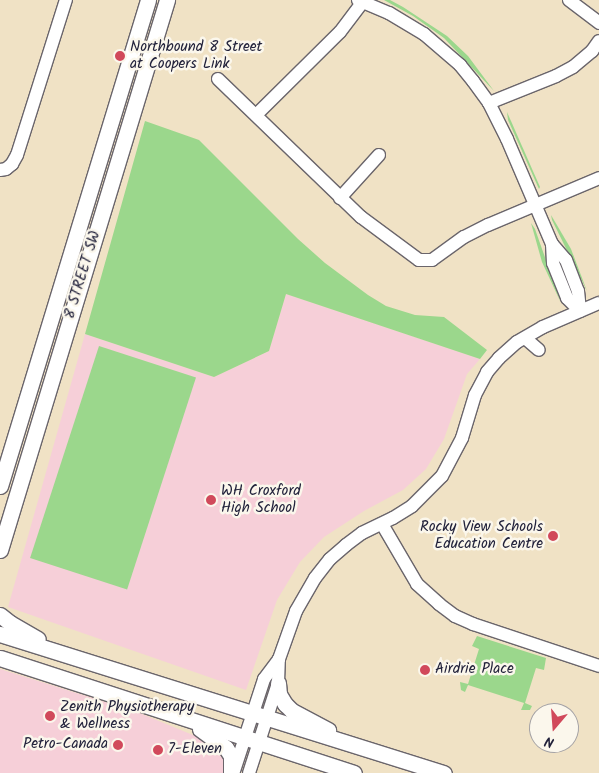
<!DOCTYPE html>
<style>
body{margin:0}
#map{position:relative;width:599px;height:773px;overflow:hidden;background:#f0e2c5;font-family:Kalam,sans-serif}
div>[style]{position:absolute}
[style*='--x']{left:calc(var(--x)*1px);top:calc(var(--y)*1px);width:calc(var(--w)*1px);rotate:calc(var(--a)*1deg)}
.built>*{inset:0;background:#f6cfd8}
.green>*{inset:0;background:#9bd78c;transform-origin:0 0}
.roads{filter:drop-shadow(1px 0 #6a656b) drop-shadow(-1px 0 #6a656b) drop-shadow(0 1px #6a656b) drop-shadow(0 -1px #6a656b)}
.minor>*{height:12px;margin:-6px;padding:0 6px;transform-origin:6px;border-radius:6px;background:#fff}
.major>*{height:15px;margin:-7.5px;padding:0 7.5px;transform-origin:7.5px;border-radius:7.5px;background:#fff}
.dots>*{width:14px;height:14px;translate:-50% -50%;box-sizing:border-box;border:2px solid #fbf7ec;border-radius:50%}
span{translate:-50% -50%;white-space:nowrap;text-align:center;line-height:1.15;-webkit-text-stroke:5px #fbf7ec;paint-order:stroke}
.poi-label{font-size:15px;color:#22223b}
.left{translate:0 -50%;text-align:left}
.right{translate:-100% -50%;text-align:right}
.street-label{font-size:15px;color:#22223b}
.north{position:absolute;left:529px;top:703px;width:50px;height:50px;box-sizing:border-box;background:#fbf7ec;border:1px solid #a4a2a5;border-radius:50%;rotate:198deg;font-size:14px;font-weight:700;line-height:20px;text-align:center;color:#22223b}
.north::after{content:'';display:block;margin:auto;width:18px;height:22px;background:#d1495b;clip-path:polygon(50% 0,100% 100%,50% 72%,0 100%)}
</style>
<div id="map">
<div class="built">
<div style="clip-path:polygon(286px 294px,480px 359px,467px 374px,444px 439px,426px 469px,403px 490px,364px 511px,324px 537px,300px 562px,277px 600px,246px 690px,8px 607px,85px 334px,214px 377px,269px 351px)"></div>
<div style="clip-path:polygon(0 669px,137px 712px,205px 740px,228px 760px,227px 773px,0 773px)"></div>
</div>
<div class="green">
<div style="clip-path:polygon(384px 0,390px 0,403px 7px,447px 36px,468px 56px,494px 91px,444px 38px,413px 16px)"></div>
<div style="clip-path:polygon(507px 112px,540px 187px,539px 189px,508px 120px)"></div>
<div style="clip-path:polygon(145px 121px,199px 140px,298px 239px,325px 263px,368px 295px,386px 306px,415px 315px,444px 317px,487px 350px,480px 359px,286px 294px,269px 351px,214px 377px,85px 334px)"></div>
<div style="clip-path:polygon(551px 215px,571px 249px,587px 291px,552px 220px)"></div>
<div style="clip-path:polygon(531px 223px,535px 229px,561px 303px,542px 262px)"></div>
<div style="left:99px;top:346px;width:102px;height:223px;rotate:18deg"></div>
<div style="clip-path:polygon(477px 636px,546px 658px,544px 670px,536px 668px,525px 703px,532px 706px,530px 710px,521px 710px,524px 703px,468px 685px,465px 692px,461px 690px,460px 682px,468px 684px,479px 649px,472px 646px)"></div>
</div>
<div class="roads">
<div class="minor">
<div style="--x:358;--y:0;--w:34;--a:23"></div>
<div style="--x:389;--y:13;--w:41;--a:31"></div>
<div style="--x:424;--y:34;--w:48;--a:40.7"></div>
<div style="--x:460;--y:65;--w:21;--a:51"></div>
<div style="--x:473;--y:81;--w:27;--a:54"></div>
<div style="--x:489;--y:103;--w:40;--a:63.4"></div>
<div style="--x:507;--y:139;--w:114;--a:66.8"></div>
<div style="--x:552;--y:244;--w:21;--a:49"></div>
<div style="--x:566;--y:260;--w:33;--a:69"></div>
<div style="--x:578;--y:291;--w:20;--a:84"></div>
<div style="--x:569;--y:0;--w:38;--a:37"></div>
<div style="--x:218;--y:79;--w:199;--a:44"></div>
<div style="--x:361;--y:217;--w:72;--a:36.6"></div>
<div style="--x:419;--y:260;--w:13;--a:0"></div>
<div style="--x:432;--y:260;--w:39;--a:-36"></div>
<div style="--x:464;--y:237;--w:27;--a:-27"></div>
<div style="--x:488;--y:225;--w:121;--a:-22.9"></div>
<div style="--x:489;--y:103;--w:72;--a:-21.9"></div>
<div style="--x:556;--y:76;--w:19;--a:-28"></div>
<div style="--x:573;--y:67;--w:25;--a:-40"></div>
<div style="--x:592;--y:51;--w:12;--a:-55"></div>
<div style="--x:256;--y:115;--w:118;--a:-44.7"></div>
<div style="--x:340;--y:32;--w:40;--a:-53"></div>
<div style="--x:0;--y:170;--w:6;--a:-9"></div>
<div style="--x:6;--y:169;--w:8;--a:-40"></div>
<div style="--x:12;--y:164;--w:10;--a:-61"></div>
<div style="--x:17;--y:155;--w:163;--a:-72.5"></div>
<div style="--x:340;--y:198;--w:58;--a:-47.8"></div>
<div style="--x:552;--y:244;--w:19;--a:87"></div>
<div style="--x:553;--y:263;--w:38;--a:68"></div>
<div style="--x:567;--y:298;--w:18;--a:45"></div>
<div style="--x:525;--y:338;--w:18;--a:41"></div>
<div style="--x:382;--y:524;--w:69;--a:59.7"></div>
<div style="--x:417;--y:584;--w:30;--a:42"></div>
<div style="--x:439;--y:604;--w:20;--a:37"></div>
<div style="--x:455;--y:616;--w:20;--a:24"></div>
<div style="--x:473;--y:624;--w:133;--a:18.4"></div>
<div style="--x:234;--y:771;--w:97;--a:-71.9"></div>
<div style="--x:264;--y:679;--w:25;--a:-53"></div>
<div style="--x:249;--y:773;--w:95;--a:-72.1"></div>
<div style="--x:278;--y:683;--w:24;--a:-88"></div>
<div style="--x:279;--y:659;--w:51;--a:-70.5"></div>
<div style="--x:296;--y:611;--w:38;--a:-60"></div>
<div style="--x:315;--y:578;--w:24;--a:-52"></div>
<div style="--x:330;--y:559;--w:21;--a:-41"></div>
<div style="--x:346;--y:545;--w:20;--a:-37"></div>
<div style="--x:362;--y:533;--w:34;--a:-26"></div>
<div style="--x:393;--y:518;--w:22;--a:-32"></div>
<div style="--x:412;--y:506;--w:42;--a:-45"></div>
<div style="--x:442;--y:476;--w:43;--a:-62.2"></div>
<div style="--x:462;--y:438;--w:45;--a:-73.2"></div>
<div style="--x:475;--y:395;--w:26;--a:-62"></div>
<div style="--x:487;--y:372;--w:18;--a:-49"></div>
<div style="--x:499;--y:358;--w:24;--a:-42"></div>
<div style="--x:517;--y:342;--w:30;--a:-30"></div>
<div style="--x:543;--y:327;--w:61;--a:-23.2"></div>
</div>
<div class="major">
<div style="--x:0;--y:486;--w:508;--a:-73.06"></div>
<div style="--x:0;--y:550;--w:575;--a:-73.11"></div>
<div style="--x:0;--y:615;--w:13;--a:39"></div>
<div style="--x:10;--y:623;--w:32;--a:30"></div>
<div style="--x:0;--y:634;--w:465;--a:17.4"></div>
<div style="--x:0;--y:658;--w:372;--a:18"></div>
<div style="--x:278;--y:683;--w:11;--a:85"></div>
<div style="--x:279;--y:694;--w:12;--a:59"></div>
<div style="--x:285;--y:704;--w:10;--a:45"></div>
<div style="--x:292;--y:711;--w:41;--a:27.8"></div>
<div style="--x:200;--y:729;--w:32;--a:36"></div>
<div style="--x:226;--y:748;--w:9;--a:58"></div>
<div style="--x:231;--y:756;--w:17;--a:90"></div>
</div>
</div>
<div class="dots">
<div style="left:120px;top:56px;background:#d1495b"></div>
<div style="left:211px;top:500px;background:#d1495b"></div>
<div style="left:553px;top:536px;background:#d1495b"></div>
<div style="left:425px;top:670px;background:#d1495b"></div>
<div style="left:50px;top:716px;background:#d1495b"></div>
<div style="left:118px;top:745px;background:#d1495b"></div>
<div style="left:158px;top:750px;background:#d1495b"></div>
</div>
<div class="poi-label">
<span class="left" style="left:130px;top:56px">Northbound 8 Street<br>at Coopers Link</span>
<span class="left" style="left:221px;top:500px">WH Croxford<br>High School</span>
<span class="right" style="left:543px;top:536px">Rocky View Schools<br>Education Centre</span>
<span class="left" style="left:435px;top:670px">Airdrie Place</span>
<span class="left" style="left:60px;top:716px">Zenith Physiotherapy<br>&amp; Wellness</span>
<span class="right" style="left:108px;top:745px">Petro-Canada</span>
<span class="left" style="left:168px;top:750px">7-Eleven</span>
</div>
<div class="street-label">
<span style="left:83px;top:275px;rotate:-73deg">8 STREET SW</span>
</div>
<div class="north">N</div>
</div>
